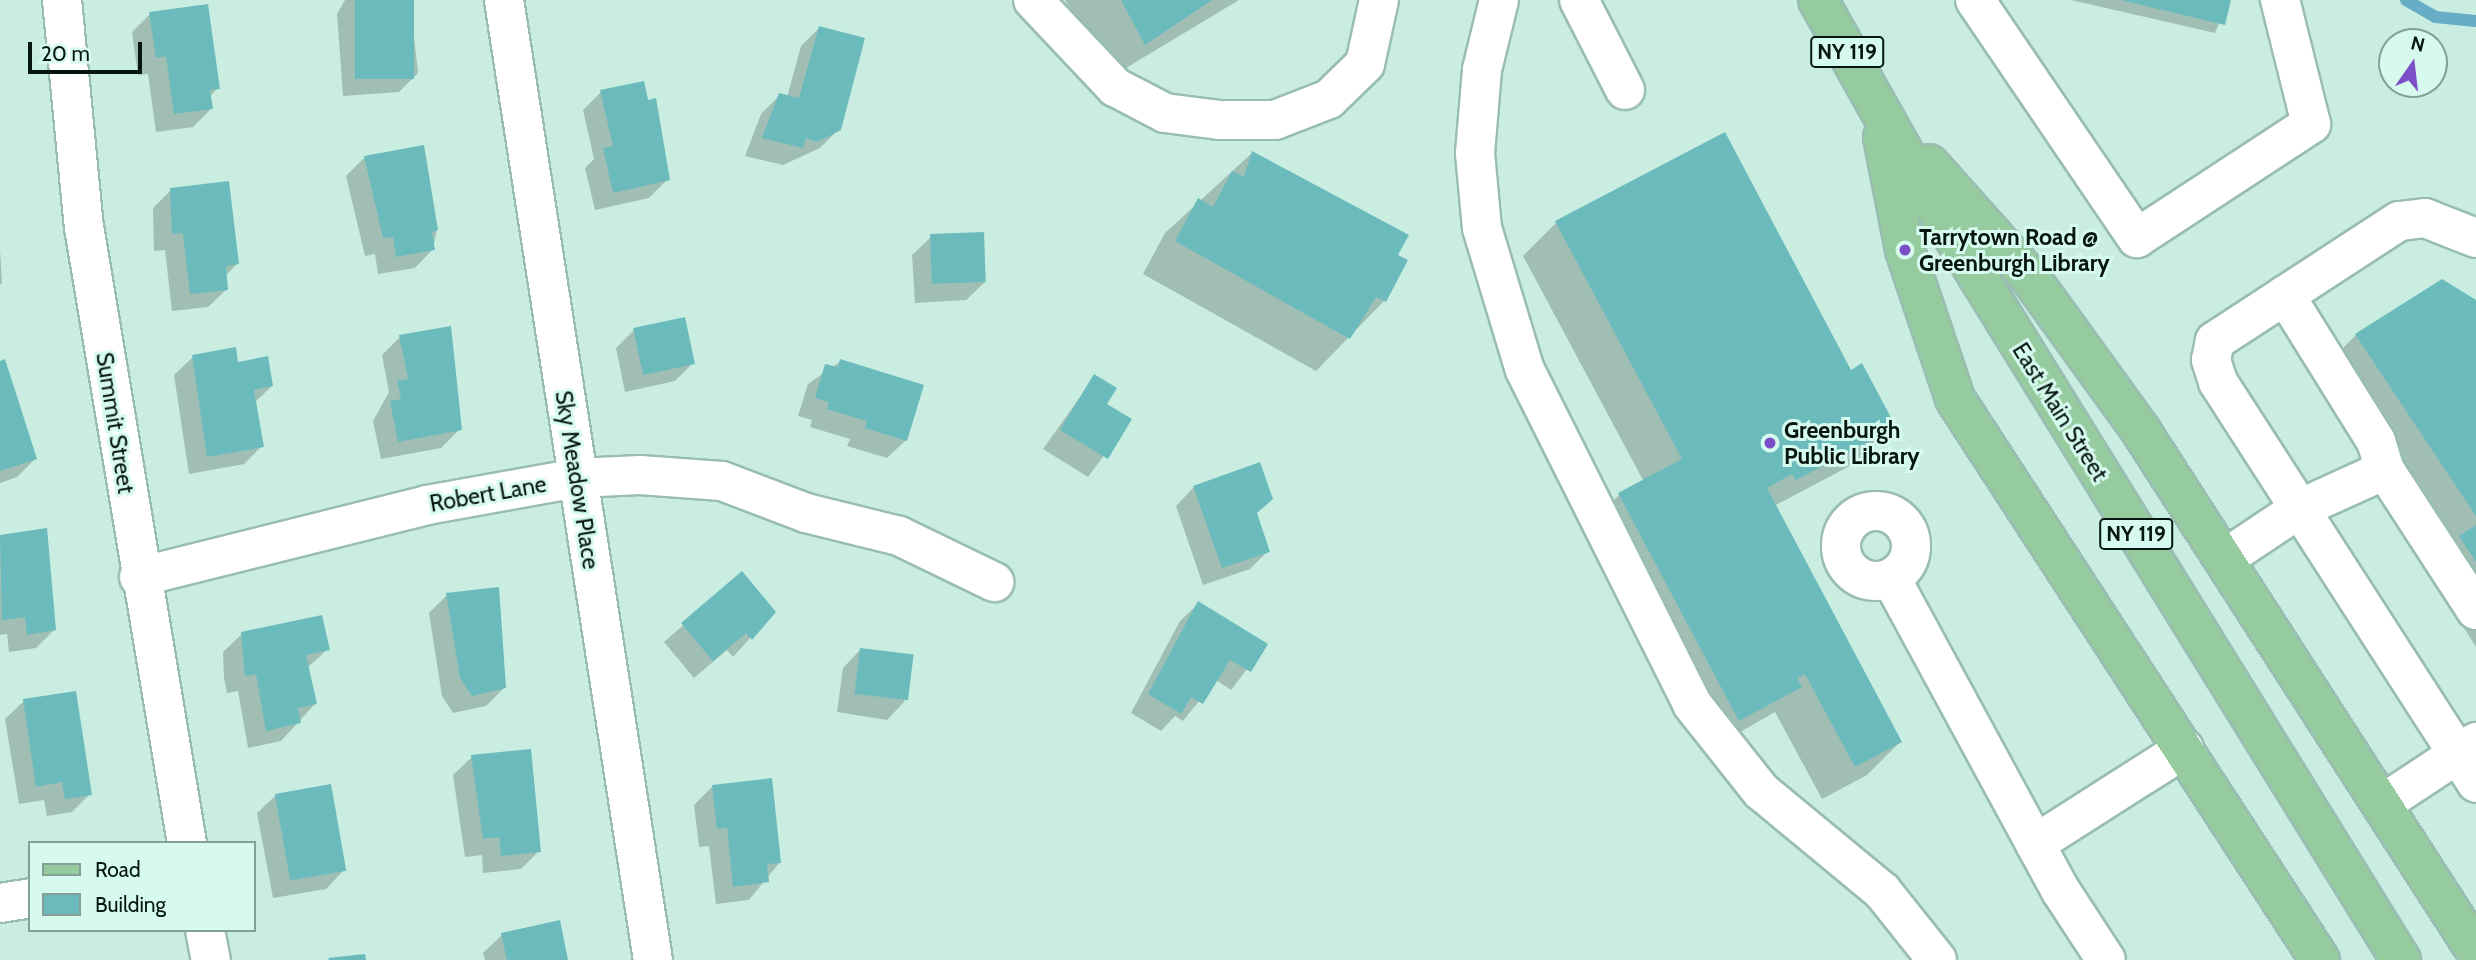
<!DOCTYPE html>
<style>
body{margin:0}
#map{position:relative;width:2476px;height:960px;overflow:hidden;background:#c9eee1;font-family:Cabin,sans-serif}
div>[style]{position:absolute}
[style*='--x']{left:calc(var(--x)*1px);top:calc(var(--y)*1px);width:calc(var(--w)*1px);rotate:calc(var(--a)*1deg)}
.shadow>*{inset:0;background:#0003}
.stream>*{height:12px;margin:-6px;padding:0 6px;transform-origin:6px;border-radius:6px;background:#67adc5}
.building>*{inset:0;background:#6bbbbd;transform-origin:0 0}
.roads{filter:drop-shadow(2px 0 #99bdb1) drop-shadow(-2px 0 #99bdb1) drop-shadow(0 2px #99bdb1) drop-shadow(0 -2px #99bdb1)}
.minor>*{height:38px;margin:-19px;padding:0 19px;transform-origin:19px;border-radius:19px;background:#fff}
.minor>.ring{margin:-19px;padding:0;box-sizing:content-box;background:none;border:38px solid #fff;border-radius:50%}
.major>*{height:38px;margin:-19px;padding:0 19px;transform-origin:19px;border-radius:19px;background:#96ca9f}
.dots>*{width:19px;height:19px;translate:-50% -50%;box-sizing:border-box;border:4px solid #d6fbee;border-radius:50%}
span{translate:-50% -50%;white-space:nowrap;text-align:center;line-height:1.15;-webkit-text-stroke:6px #d6fbee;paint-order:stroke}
.shield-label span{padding:2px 5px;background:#d6fbee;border:2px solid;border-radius:5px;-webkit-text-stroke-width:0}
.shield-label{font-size:21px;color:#081612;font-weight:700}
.poi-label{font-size:23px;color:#081612;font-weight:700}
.left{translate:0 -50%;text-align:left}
.street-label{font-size:23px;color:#081612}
.legend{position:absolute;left:28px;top:841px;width:228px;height:91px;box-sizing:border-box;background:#d6fbee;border:2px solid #849f96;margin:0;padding:9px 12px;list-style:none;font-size:21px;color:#081612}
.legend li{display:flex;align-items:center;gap:14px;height:35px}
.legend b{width:35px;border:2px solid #849f96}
.north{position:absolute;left:2378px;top:28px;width:70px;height:70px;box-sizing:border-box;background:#d6fbee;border:2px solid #849f96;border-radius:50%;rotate:14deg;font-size:19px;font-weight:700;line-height:28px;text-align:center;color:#081612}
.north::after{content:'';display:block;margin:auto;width:24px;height:32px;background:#7c4ec7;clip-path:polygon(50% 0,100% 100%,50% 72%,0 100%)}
.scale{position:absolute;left:28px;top:42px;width:114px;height:32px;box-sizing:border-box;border:4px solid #081612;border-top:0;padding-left:9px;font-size:21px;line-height:24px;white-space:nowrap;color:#081612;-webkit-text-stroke:5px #d6fbee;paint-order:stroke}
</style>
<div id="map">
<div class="shadow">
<div style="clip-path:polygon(345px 0,410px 0,418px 73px,399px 92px,343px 96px,337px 14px)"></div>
<div style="clip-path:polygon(1065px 0,1239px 0,1111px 77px)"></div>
<div style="clip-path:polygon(2071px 0,2229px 0,2215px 33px)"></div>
<div style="clip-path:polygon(150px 14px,218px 88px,209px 97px,211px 109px,193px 127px,156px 132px,148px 74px,138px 75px,132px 32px)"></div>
<div style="clip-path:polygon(820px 27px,839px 129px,820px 148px,783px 165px,745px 156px,761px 114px,780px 95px,787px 97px,801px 46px)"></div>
<div style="clip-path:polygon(601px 92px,668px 179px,649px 198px,595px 210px,585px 168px,594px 159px,583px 110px)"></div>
<div style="clip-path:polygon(1252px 153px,1406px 261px,1384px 301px,1316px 371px,1143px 274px,1165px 233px)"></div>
<div style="clip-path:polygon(364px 158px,437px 229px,433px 249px,415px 268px,378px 274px,375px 254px,365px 256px,346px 176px)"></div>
<div style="clip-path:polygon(171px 190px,237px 264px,225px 276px,227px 289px,208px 307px,172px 311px,165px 250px,154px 251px,153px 208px)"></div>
<div style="clip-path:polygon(1556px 223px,1894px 427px,1861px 460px,1774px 506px,1900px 742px,1867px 775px,1822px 799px,1775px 712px,1705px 752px,1586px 528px,1619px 495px,1644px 482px,1523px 256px)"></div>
<div style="clip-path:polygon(931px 237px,985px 282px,966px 300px,915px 303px,912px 255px)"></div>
<div style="clip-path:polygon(0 250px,2px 283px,0 285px)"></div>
<div style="clip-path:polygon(2476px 302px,2476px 647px,2428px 570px,2323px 368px,2356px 335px)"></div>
<div style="clip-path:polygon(634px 330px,693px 363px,675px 381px,625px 392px,616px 348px)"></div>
<div style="clip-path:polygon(400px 337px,460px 429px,441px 448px,381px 459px,373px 421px,389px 392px,382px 355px)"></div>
<div style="clip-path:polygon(193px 357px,272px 386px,254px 403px,262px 446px,244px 464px,189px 474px,174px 375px)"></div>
<div style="clip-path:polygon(841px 361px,906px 440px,887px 458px,847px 446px,850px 439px,810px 427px,812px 420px,798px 416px,808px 384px)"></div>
<div style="clip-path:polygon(0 362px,35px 459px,17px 477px,0 483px)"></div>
<div style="clip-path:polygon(1095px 376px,1105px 404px,1130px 420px,1088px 477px,1043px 449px)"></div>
<div style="clip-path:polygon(1194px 487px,1256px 514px,1268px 551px,1250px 569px,1203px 585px,1176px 506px)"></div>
<div style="clip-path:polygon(45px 530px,54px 630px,36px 648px,9px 652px,7px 634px,0 635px,0 537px)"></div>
<div style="clip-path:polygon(742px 574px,774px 612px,733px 657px,727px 650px,694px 678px,664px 642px)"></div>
<div style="clip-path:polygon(447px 595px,505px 687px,486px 706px,453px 713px,442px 696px,429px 613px)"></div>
<div style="clip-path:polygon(1199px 603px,1266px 644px,1231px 690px,1216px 680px,1183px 721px,1175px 716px,1161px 731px,1131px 713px,1180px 621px)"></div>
<div style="clip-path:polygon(242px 634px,328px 649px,307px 668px,315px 704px,281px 741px,248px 748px,238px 691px,227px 693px,224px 678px,223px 652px)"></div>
<div style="clip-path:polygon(861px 649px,905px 701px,887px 720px,837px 712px,843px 668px)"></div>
<div style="clip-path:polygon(24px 701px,90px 794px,72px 812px,47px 816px,44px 800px,19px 804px,5px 719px)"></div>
<div style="clip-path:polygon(472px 757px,539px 851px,521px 869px,483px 873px,482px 855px,465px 857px,453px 775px)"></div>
<div style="clip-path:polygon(713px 786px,780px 862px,749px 900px,716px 904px,709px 846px,699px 847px,694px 805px)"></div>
<div style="clip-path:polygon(276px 795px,344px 870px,326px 889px,273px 898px,257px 813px)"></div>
<div style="clip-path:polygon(502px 935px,566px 960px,485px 960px,483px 953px)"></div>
</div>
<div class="stream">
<div style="--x:2406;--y:0;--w:34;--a:30"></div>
<div style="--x:2435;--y:17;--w:41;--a:5.6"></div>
</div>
<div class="building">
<div style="left:355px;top:0;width:59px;height:79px"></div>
<div style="clip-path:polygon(1121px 0,1212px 0,1145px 45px)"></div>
<div style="clip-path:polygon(2121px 0,2231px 0,2225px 25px)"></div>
<div style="clip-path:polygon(208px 4px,220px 89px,210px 90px,213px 109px,174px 114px,166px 56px,156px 58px,149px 12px)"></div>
<div style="clip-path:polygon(819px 26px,865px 38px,841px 130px,817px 142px,806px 138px,803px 148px,762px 138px,779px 93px,799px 98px)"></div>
<div style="clip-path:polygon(644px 81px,648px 100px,656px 98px,670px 180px,613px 193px,603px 148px,613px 146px,600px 90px)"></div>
<div style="clip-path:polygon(1725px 132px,1851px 370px,1862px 363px,1896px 427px,1796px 480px,1792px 474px,1767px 488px,1902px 742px,1855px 767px,1805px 674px,1797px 678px,1802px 687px,1739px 721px,1618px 493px,1682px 459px,1555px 221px)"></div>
<div style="clip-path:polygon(424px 145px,438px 230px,432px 232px,435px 250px,396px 257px,393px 237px,383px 238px,364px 156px)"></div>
<div style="clip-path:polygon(1252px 151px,1409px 235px,1398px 255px,1408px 260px,1386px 302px,1376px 297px,1350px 339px,1175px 241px,1198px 198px,1213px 207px,1232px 171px,1244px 177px)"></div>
<div style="clip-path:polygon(229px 181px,239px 264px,226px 266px,228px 290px,190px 294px,183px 233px,172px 234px,170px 188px)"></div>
<div style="left:984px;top:232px;width:50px;height:54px;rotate:88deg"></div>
<div style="clip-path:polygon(2442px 279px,2476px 300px,2476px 516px,2355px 334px)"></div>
<div style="left:685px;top:317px;width:48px;height:53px;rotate:78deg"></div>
<div style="clip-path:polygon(451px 326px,462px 430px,398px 442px,390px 401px,401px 399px,397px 381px,408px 379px,399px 335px)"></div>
<div style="clip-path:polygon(236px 347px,238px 362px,268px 356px,273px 386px,254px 390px,264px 447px,207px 457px,192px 355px)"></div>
<div style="clip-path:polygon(5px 359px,37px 459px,0 471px,0 361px)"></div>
<div style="clip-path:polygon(840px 359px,924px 385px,907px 441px,865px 428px,867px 421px,827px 409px,829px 402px,815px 398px,825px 364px,838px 367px)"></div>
<div style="clip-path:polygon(1094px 374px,1117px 388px,1107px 404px,1132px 419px,1108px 459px,1060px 430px)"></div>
<div style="clip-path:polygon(1260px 462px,1273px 499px,1257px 513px,1270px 552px,1222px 568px,1193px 486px)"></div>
<div style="clip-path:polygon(2476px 525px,2476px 562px,2459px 536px)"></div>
<div style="clip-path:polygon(47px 528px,56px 630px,27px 635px,25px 617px,2px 620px,0 535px)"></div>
<div style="clip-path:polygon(742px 571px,776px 612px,752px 640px,746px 633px,713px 661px,681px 623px)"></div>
<div style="clip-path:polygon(499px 587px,506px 688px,472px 696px,460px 678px,446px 593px)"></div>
<div style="clip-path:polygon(1198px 601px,1268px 644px,1251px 672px,1230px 660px,1203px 704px,1191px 697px,1181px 714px,1148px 694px)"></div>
<div style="clip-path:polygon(322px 615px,330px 650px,306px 655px,317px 704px,298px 708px,301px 723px,266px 731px,256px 674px,245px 676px,241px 632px)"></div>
<div style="left:860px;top:648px;width:54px;height:46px;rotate:7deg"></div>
<div style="clip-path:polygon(76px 691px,92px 795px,65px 799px,62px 782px,36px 787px,23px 699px)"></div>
<div style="clip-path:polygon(531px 749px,541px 852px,501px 856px,499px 837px,483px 839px,471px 755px)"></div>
<div style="clip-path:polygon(772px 778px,781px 863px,767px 864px,769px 882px,733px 887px,727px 828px,717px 829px,712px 785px)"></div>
<div style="left:331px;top:784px;width:88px;height:57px;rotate:80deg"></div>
<div style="clip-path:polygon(560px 920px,568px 960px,507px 960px,501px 933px)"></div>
<div style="clip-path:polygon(365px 954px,366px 960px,329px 960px,328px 958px)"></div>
</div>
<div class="roads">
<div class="minor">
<div style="--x:62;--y:0;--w:228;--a:84.5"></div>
<div style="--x:84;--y:227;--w:625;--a:80.51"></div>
<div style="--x:504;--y:0;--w:971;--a:81.18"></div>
<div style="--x:1033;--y:0;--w:120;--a:46.7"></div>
<div style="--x:1115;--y:87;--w:56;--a:27.5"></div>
<div style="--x:1165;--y:113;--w:54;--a:7.4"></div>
<div style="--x:1219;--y:120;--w:56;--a:0"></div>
<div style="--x:1275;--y:120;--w:58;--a:-21.3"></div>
<div style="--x:1329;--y:99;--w:50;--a:-44.2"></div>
<div style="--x:1365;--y:64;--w:66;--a:-77.7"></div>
<div style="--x:1499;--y:0;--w:72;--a:103.7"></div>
<div style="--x:1482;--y:70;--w:83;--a:94.8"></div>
<div style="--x:1475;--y:153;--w:75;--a:84.7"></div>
<div style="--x:1482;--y:228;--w:148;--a:73.2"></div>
<div style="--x:1525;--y:370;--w:373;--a:63.4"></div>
<div style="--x:1692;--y:704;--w:111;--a:51.6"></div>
<div style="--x:1761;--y:791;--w:157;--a:39.6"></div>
<div style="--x:1882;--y:891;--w:88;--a:51.4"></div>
<div style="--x:1579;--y:0;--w:101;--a:62.9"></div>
<div style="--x:1975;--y:0;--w:288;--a:55.8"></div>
<div style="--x:2137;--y:238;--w:208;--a:-33.2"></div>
<div style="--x:2311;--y:124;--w:128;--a:-104"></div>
<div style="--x:2476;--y:238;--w:55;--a:-158.6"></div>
<div style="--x:2425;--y:218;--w:26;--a:173"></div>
<div style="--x:2399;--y:221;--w:220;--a:146.9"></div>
<div style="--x:2215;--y:341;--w:19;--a:102"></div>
<div style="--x:2211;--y:360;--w:23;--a:72"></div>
<div style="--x:2218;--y:382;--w:477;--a:57.2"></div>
<div style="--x:2285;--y:295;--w:172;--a:58.1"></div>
<div style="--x:2376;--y:441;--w:30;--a:73"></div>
<div style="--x:2385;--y:470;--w:167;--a:57"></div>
<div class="ring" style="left:1841px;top:511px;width:32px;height:32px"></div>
<div style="--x:2224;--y:559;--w:90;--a:-33.7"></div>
<div style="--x:2299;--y:509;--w:94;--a:-24.4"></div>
<div style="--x:139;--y:577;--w:297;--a:-14"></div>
<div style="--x:427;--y:505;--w:152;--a:-10.2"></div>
<div style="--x:577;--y:478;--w:63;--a:-2.7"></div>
<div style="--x:640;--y:475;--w:82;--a:4.2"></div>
<div style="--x:722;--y:481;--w:90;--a:20.9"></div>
<div style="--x:806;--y:513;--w:96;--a:13.9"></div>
<div style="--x:899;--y:536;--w:106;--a:25.8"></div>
<div style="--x:1893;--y:582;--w:352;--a:61.5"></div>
<div style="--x:2061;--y:891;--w:82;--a:56.9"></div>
<div style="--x:2382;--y:804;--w:113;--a:-33.4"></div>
<div style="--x:2035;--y:844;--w:177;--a:-32.5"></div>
<div style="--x:0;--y:903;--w:30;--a:-9"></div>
<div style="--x:205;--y:930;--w:31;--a:79"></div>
</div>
<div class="major">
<div style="--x:1818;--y:0;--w:217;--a:60.7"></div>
<div style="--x:1924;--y:189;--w:907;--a:58.26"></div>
<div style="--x:1883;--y:137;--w:115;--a:79"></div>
<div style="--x:1905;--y:250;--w:157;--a:71.4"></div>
<div style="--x:1955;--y:399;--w:669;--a:56.95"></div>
<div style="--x:1929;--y:164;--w:150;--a:48.2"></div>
<div style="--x:2029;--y:276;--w:191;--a:54.1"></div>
<div style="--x:2141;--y:431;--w:619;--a:57.21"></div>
</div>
</div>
<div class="dots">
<div style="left:1905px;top:250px;background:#7c4ec7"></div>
<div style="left:1770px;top:443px;background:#7c4ec7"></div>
</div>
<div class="shield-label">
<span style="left:1847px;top:52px">NY 119</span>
<span style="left:2136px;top:534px">NY 119</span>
</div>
<div class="poi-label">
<span class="left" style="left:1919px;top:250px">Tarrytown Road @<br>Greenburgh Library</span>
<span class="left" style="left:1784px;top:443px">Greenburgh<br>Public Library</span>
</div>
<div class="street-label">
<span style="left:2060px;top:412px;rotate:58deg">East Main Street</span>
<span style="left:115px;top:423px;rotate:81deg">Summit Street</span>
<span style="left:577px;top:480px;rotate:81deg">Sky Meadow Place</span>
<span style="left:488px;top:494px;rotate:-10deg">Robert Lane</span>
</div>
<ul class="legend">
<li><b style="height:9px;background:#96ca9f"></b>Road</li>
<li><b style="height:19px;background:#6bbbbd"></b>Building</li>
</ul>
<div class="north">N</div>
<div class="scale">20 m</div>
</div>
